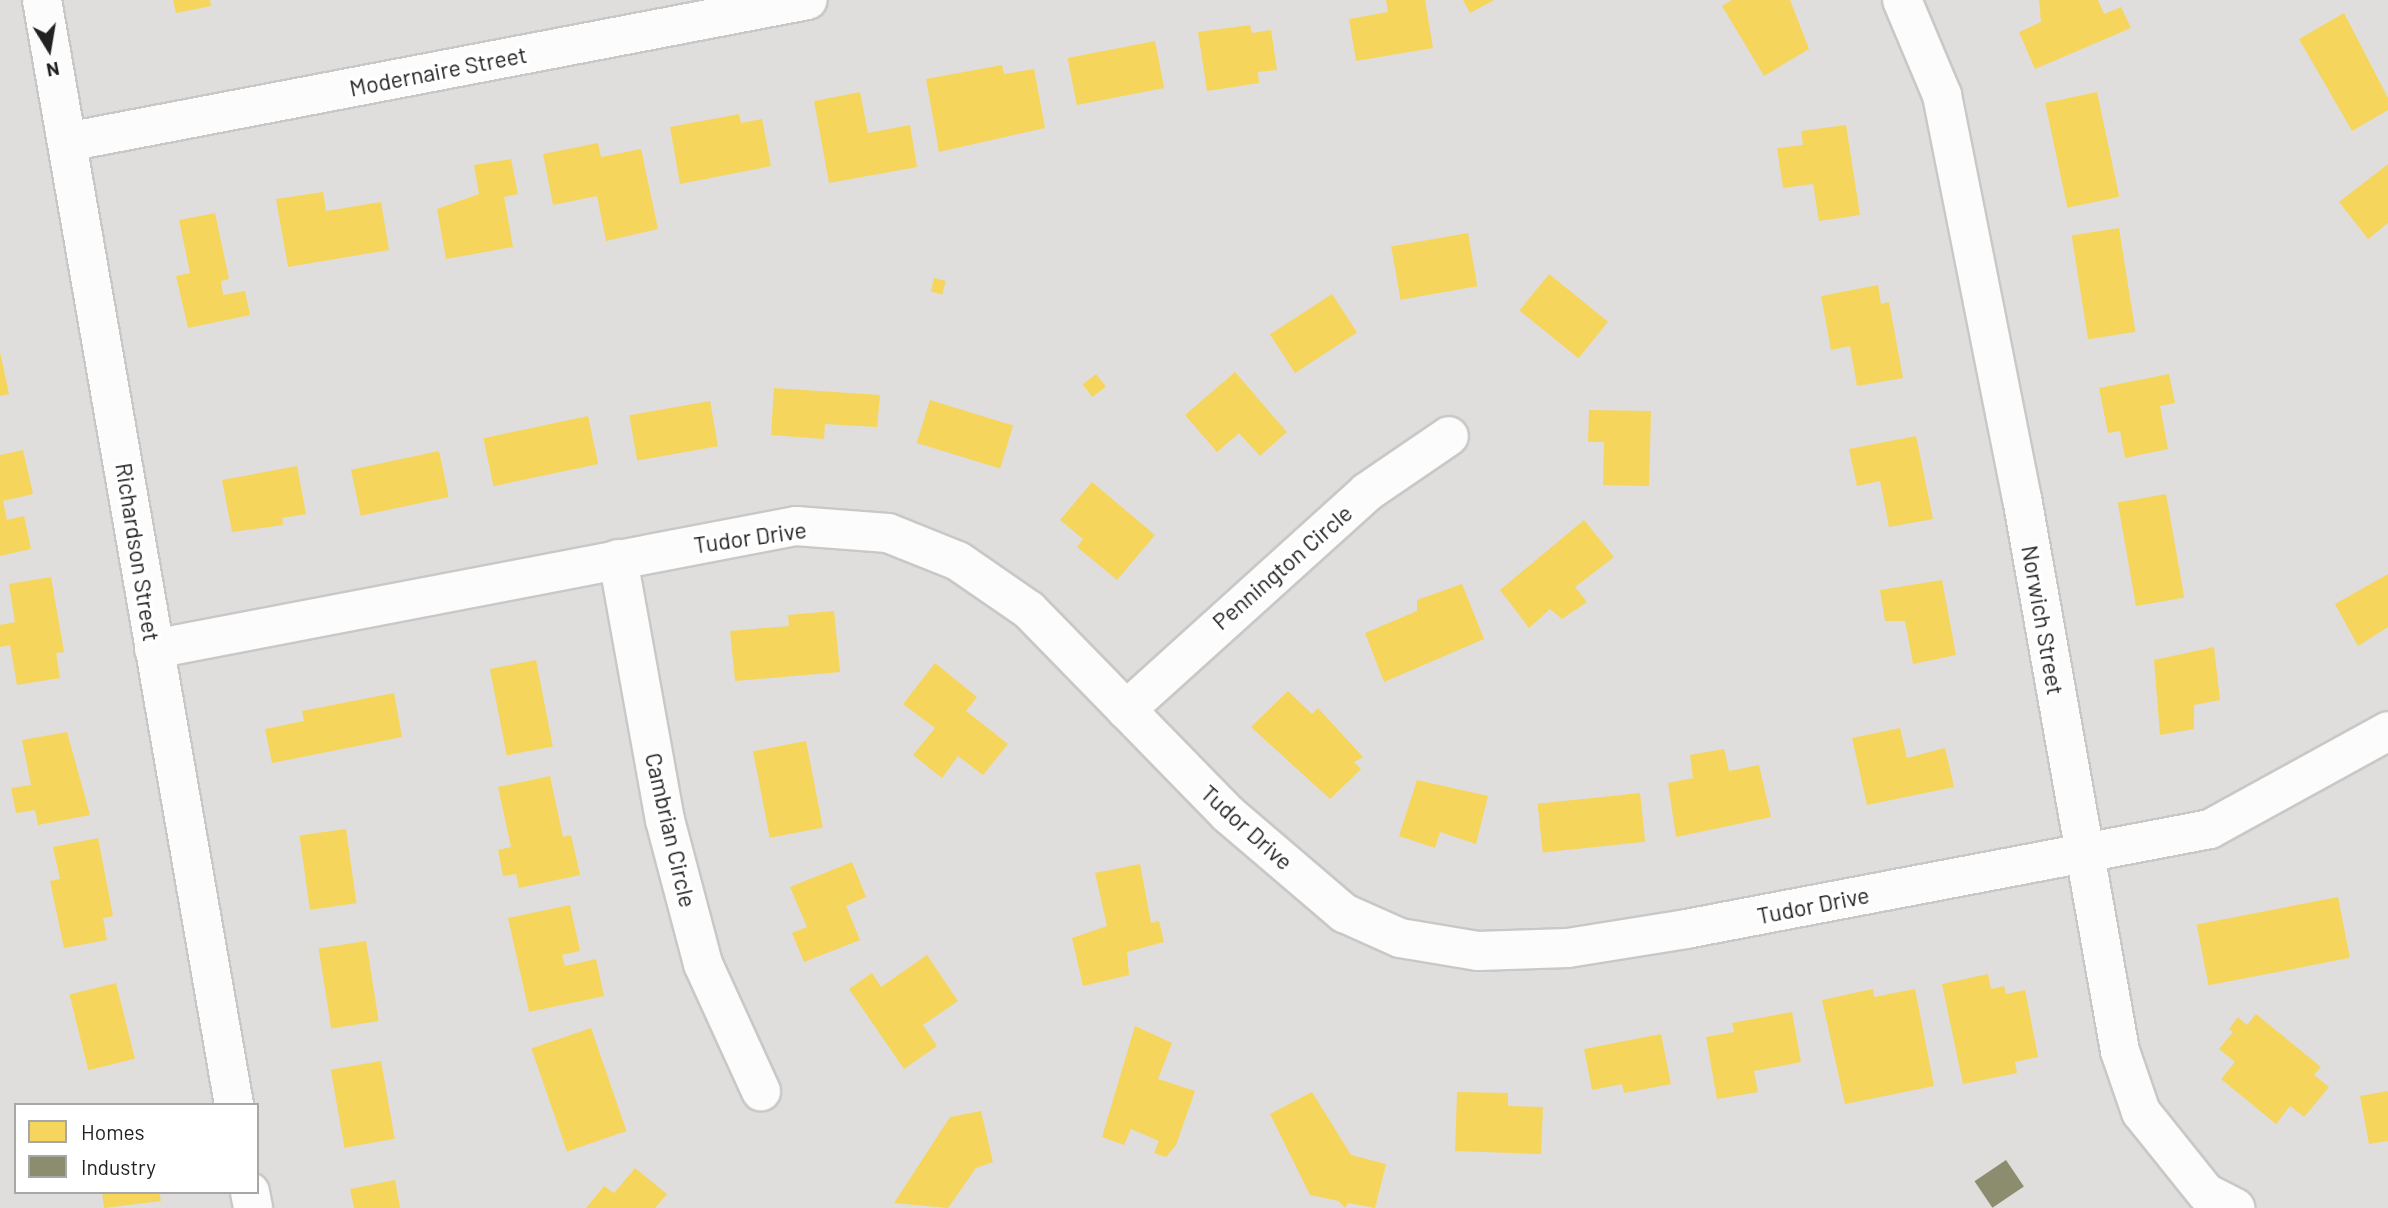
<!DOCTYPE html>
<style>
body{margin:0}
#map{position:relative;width:2388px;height:1208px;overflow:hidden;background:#f0eeeb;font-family:Barlow,sans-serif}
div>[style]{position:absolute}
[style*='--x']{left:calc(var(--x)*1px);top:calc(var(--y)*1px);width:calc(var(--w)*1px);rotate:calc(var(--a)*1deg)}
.residential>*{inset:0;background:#dfdedc}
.homes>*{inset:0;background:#f6d55c;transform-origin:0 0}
.industry>*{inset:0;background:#8c8c6e;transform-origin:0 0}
.roads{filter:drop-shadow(2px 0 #c9c8c7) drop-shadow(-2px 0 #c9c8c7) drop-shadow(0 2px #c9c8c7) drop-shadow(0 -2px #c9c8c7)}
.minor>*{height:38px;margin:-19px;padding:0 19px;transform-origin:19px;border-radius:19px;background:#fdfcfc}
span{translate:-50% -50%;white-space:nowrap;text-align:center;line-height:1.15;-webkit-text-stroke:7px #fff;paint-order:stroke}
.street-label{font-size:23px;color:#222}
.legend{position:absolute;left:14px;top:1103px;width:245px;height:91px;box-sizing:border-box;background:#fff;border:2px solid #a7a7a7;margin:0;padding:9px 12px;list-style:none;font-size:21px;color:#222}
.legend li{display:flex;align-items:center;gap:14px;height:35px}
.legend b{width:35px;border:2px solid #a7a7a7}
.north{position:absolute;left:14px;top:14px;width:70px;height:70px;-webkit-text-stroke:5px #fff;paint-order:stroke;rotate:169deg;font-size:19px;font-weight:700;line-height:28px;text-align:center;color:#222}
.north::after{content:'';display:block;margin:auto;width:24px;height:32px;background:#222;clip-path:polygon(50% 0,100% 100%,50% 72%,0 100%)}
</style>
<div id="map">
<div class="residential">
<div style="clip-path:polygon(evenodd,0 0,2388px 0,2388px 1208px,0 1208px,0 0,16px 1105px,257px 1105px,257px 1192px,16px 1192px,16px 1105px)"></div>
</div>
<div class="homes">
<div style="clip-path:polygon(173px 0,210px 0,211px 6px,176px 13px)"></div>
<div style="clip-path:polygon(1386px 0,1425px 0,1433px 48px,1356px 61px,1349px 19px,1388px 12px)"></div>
<div style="clip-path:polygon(1463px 0,1494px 0,1470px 13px)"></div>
<div style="clip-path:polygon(1732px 0,1790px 0,1809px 49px,1764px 76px,1722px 6px)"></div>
<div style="clip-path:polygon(2039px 0,2098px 0,2104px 14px,2121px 7px,2131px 28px,2035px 69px,2019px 32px,2041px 22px)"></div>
<div style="clip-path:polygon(2344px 13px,2388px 98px,2388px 110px,2352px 131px,2299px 39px)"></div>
<div style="clip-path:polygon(1250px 25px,1252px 33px,1271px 30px,1277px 70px,1258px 72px,1259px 83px,1207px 91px,1198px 32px)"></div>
<div style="left:1155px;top:41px;width:48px;height:89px;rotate:79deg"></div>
<div style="clip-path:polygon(1002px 65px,1004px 74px,1034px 69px,1045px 128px,939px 152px,926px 79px)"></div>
<div style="clip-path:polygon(860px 92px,868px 133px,910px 125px,917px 167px,829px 183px,814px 101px)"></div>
<div style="left:2097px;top:92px;width:107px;height:53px;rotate:78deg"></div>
<div style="clip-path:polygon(739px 114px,741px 123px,762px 119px,771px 166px,680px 184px,670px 127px)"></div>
<div style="clip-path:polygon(1846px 125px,1860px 215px,1819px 221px,1813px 184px,1783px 188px,1777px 148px,1803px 145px,1801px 131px)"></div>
<div style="clip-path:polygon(598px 143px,601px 157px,641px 149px,658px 229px,606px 241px,597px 196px,553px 205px,543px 154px)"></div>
<div style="clip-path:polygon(511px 159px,518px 194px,504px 197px,513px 247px,446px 259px,437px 209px,479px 194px,474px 165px)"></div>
<div style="clip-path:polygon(2388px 164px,2388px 223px,2368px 239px,2339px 202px)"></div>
<div style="clip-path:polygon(323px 192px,326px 211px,381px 202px,389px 250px,288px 267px,276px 199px)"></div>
<div style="clip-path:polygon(215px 213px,229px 279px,221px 281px,223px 295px,245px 291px,250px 315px,188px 328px,176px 276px,190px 273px,179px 220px)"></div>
<div style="left:2119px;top:228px;width:105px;height:48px;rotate:81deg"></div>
<div style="left:1468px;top:233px;width:54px;height:78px;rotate:80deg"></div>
<div style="left:1549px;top:274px;width:76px;height:47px;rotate:39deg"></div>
<div style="left:934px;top:278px;width:12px;height:14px;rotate:14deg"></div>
<div style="clip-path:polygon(1878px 285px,1881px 304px,1889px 302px,1903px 378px,1857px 386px,1850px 346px,1831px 350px,1821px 296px)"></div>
<div style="left:1332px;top:294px;width:46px;height:74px;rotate:57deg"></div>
<div style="clip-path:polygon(0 352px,9px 394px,0 396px)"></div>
<div style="clip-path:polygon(1235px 372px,1287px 432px,1260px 456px,1239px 433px,1217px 452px,1185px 415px)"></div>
<div style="left:1096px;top:374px;width:16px;height:17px;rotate:52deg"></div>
<div style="clip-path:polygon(2169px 374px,2175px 403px,2160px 406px,2168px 449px,2125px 458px,2120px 431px,2108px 433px,2099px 388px)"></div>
<div style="clip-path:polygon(774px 388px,880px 395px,877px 427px,825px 424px,824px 439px,771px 435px)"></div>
<div style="left:930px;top:400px;width:87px;height:45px;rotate:17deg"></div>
<div style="left:710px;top:401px;width:46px;height:82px;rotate:80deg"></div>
<div style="clip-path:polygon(1589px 410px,1651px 411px,1649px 486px,1603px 485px,1604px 442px,1588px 442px)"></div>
<div style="left:588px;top:416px;width:49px;height:107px;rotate:78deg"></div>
<div style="clip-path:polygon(1916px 436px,1933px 519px,1889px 527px,1880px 481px,1857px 486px,1849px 449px)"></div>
<div style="clip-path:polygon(23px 450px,33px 494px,3px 501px,7px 520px,24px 516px,31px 549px,0 556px,0 455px)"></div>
<div style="left:439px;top:451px;width:47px;height:90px;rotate:78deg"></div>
<div style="clip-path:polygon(297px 466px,306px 514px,282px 518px,283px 525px,232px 532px,222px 480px)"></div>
<div style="clip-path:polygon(1092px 482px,1155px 535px,1117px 580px,1077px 547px,1083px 539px,1060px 520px)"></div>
<div style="left:2166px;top:494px;width:105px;height:49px;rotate:80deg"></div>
<div style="clip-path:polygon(1584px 520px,1614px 557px,1575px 587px,1587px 602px,1562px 619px,1550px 609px,1529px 628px,1500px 590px)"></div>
<div style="clip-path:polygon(2388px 574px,2388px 627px,2358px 646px,2335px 604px)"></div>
<div style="clip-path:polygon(51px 577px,64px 652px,56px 653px,60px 678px,17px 685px,10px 645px,0 647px,0 625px,15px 622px,9px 584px)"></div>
<div style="clip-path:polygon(1942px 580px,1956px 655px,1913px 664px,1905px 621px,1885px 621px,1880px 590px)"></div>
<div style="clip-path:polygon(1462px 584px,1484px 639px,1384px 682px,1365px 633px,1417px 611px,1417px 600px)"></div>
<div style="clip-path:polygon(834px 611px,840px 672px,735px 681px,730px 631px,789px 626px,788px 615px)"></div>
<div style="clip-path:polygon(2214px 647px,2220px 700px,2194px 705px,2194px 729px,2160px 735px,2154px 660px)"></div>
<div style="left:536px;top:660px;width:88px;height:47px;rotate:79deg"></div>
<div style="clip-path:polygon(935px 663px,977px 697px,966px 711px,1008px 744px,983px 775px,958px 756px,942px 778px,913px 755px,935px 728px,903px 704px)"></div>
<div style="clip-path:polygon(1288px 691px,1312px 714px,1318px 708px,1363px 757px,1354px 762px,1361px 769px,1330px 799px,1251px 727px)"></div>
<div style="clip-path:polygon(394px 693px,402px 737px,272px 763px,265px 729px,304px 721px,302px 711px)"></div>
<div style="clip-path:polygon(1900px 728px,1907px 758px,1945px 748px,1954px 787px,1867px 805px,1852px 738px)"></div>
<div style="clip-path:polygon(67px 732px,90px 815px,38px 825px,35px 810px,16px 813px,11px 788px,31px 785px,22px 740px)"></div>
<div style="left:806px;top:741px;width:88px;height:54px;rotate:79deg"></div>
<div style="clip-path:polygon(1724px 749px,1729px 771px,1759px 765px,1771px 817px,1676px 837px,1668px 783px,1693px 778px,1690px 755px)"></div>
<div style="clip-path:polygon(550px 776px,563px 837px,571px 835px,580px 875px,519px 888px,516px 874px,503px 876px,498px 850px,511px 847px,498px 787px)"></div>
<div style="clip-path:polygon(1417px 780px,1488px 796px,1476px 844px,1440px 832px,1435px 848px,1399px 836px)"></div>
<div style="left:1640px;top:793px;width:49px;height:103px;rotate:84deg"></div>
<div style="left:346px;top:829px;width:75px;height:47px;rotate:82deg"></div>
<div style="clip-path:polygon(98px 838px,113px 916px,103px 918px,107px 940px,64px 948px,50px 881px,60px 879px,53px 847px)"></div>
<div style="clip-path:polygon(852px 862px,866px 897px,846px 906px,860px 940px,804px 962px,792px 933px,807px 927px,790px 887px)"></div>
<div style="clip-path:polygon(1140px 864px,1151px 923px,1159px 921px,1164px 942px,1127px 952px,1129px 975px,1083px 986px,1072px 938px,1107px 926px,1095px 873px)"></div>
<div style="left:2338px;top:897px;width:62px;height:144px;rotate:79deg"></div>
<div style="clip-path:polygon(570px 905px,580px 951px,562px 955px,565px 966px,596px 959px,604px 996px,529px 1012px,508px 918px)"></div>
<div style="left:366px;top:941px;width:81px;height:48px;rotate:81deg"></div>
<div style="clip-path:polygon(927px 955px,958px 1001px,923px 1025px,937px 1046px,904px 1069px,849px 989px,872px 973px,881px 987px)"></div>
<div style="clip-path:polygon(1988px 974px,1991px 989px,2004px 986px,2006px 994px,2025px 990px,2038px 1057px,2015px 1062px,2017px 1073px,1963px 1084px,1942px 984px)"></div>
<div style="left:116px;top:983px;width:78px;height:48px;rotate:76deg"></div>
<div style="clip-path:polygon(1873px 989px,1874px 997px,1915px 989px,1934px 1086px,1845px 1104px,1822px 1000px)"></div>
<div style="clip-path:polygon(1792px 1012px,1801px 1062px,1754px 1071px,1758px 1092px,1717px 1099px,1706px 1037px,1734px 1032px,1732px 1023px)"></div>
<div style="clip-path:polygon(2256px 1014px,2321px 1067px,2314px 1075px,2329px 1087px,2304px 1117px,2290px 1106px,2276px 1124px,2221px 1079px,2235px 1062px,2219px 1049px,2233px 1032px,2229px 1029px,2238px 1017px,2247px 1025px)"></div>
<div style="clip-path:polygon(1135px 1026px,1172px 1043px,1158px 1079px,1195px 1091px,1176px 1145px,1166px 1157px,1154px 1153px,1159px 1141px,1131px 1129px,1124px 1145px,1102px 1137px)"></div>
<div style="left:591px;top:1028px;width:109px;height:63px;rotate:71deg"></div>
<div style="clip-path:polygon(1661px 1034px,1671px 1084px,1624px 1093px,1622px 1084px,1592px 1090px,1584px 1049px)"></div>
<div style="left:381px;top:1061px;width:79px;height:51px;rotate:80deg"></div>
<div style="clip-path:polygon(2388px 1091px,2388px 1141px,2369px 1144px,2360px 1096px)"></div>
<div style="clip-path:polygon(1312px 1092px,1351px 1155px,1386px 1164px,1375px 1208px,1348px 1203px,1345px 1208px,1339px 1201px,1310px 1195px,1270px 1114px)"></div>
<div style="clip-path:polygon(1457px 1092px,1508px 1093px,1508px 1106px,1543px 1107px,1541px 1154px,1455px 1151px)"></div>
<div style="clip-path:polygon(981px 1111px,993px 1162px,976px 1168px,948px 1208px,894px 1203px,950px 1117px)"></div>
<div style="clip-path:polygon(635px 1168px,667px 1194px,655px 1208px,586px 1208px,604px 1186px,614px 1193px)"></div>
<div style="clip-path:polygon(395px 1180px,400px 1208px,354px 1208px,350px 1189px)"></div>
<div style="clip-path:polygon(102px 1192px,159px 1192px,161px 1201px,104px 1208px)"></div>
</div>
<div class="industry">
<div style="left:2006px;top:1160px;width:32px;height:38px;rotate:56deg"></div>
</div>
<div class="roads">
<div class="minor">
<div style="--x:42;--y:0;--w:1122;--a:80.14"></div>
<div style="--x:1902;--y:0;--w:103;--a:67.2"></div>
<div style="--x:1942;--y:95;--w:411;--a:78.8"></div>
<div style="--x:2022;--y:498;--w:562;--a:79.95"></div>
<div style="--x:2120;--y:1051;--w:65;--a:71"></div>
<div style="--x:2141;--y:1112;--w:104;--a:51.3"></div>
<div style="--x:2206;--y:1193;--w:33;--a:27"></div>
<div style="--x:67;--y:142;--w:754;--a:-10.85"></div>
<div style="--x:618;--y:559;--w:265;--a:79.8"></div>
<div style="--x:665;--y:820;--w:149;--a:75.2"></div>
<div style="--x:703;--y:964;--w:140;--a:65.5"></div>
<div style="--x:154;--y:649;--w:654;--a:-10.85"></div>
<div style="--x:796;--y:526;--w:92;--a:4.4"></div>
<div style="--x:888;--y:533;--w:75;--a:21.8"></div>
<div style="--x:958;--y:561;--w:86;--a:34.6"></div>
<div style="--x:1029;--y:610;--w:285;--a:45.7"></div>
<div style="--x:1228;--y:814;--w:153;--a:40.5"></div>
<div style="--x:1344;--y:913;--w:61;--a:24.1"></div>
<div style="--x:1400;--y:938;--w:79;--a:9.5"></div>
<div style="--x:1478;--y:951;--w:90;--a:-1.9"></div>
<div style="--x:1568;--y:948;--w:120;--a:-9.1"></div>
<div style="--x:1686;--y:929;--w:533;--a:-10.8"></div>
<div style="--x:2210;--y:829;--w:203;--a:-28.8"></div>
<div style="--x:1126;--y:710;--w:325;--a:-42.1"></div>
<div style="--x:1367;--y:492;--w:99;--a:-34.3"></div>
<div style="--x:250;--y:1192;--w:16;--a:79"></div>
</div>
</div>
<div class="street-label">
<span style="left:438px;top:71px;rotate:-11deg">Modernaire Street</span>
<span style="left:750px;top:537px;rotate:-8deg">Tudor Drive</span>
<span style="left:138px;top:552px;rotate:81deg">Richardson Street</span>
<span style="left:1282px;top:567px;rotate:-41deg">Pennington Circle</span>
<span style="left:2043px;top:620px;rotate:80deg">Norwich Street</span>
<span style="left:1247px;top:827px;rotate:42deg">Tudor Drive</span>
<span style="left:671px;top:830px;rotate:77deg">Cambrian Circle</span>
<span style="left:1813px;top:905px;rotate:-11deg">Tudor Drive</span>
</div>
<ul class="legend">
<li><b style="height:19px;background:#f6d55c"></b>Homes</li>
<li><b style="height:19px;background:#8c8c6e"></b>Industry</li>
</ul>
<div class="north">N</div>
</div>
